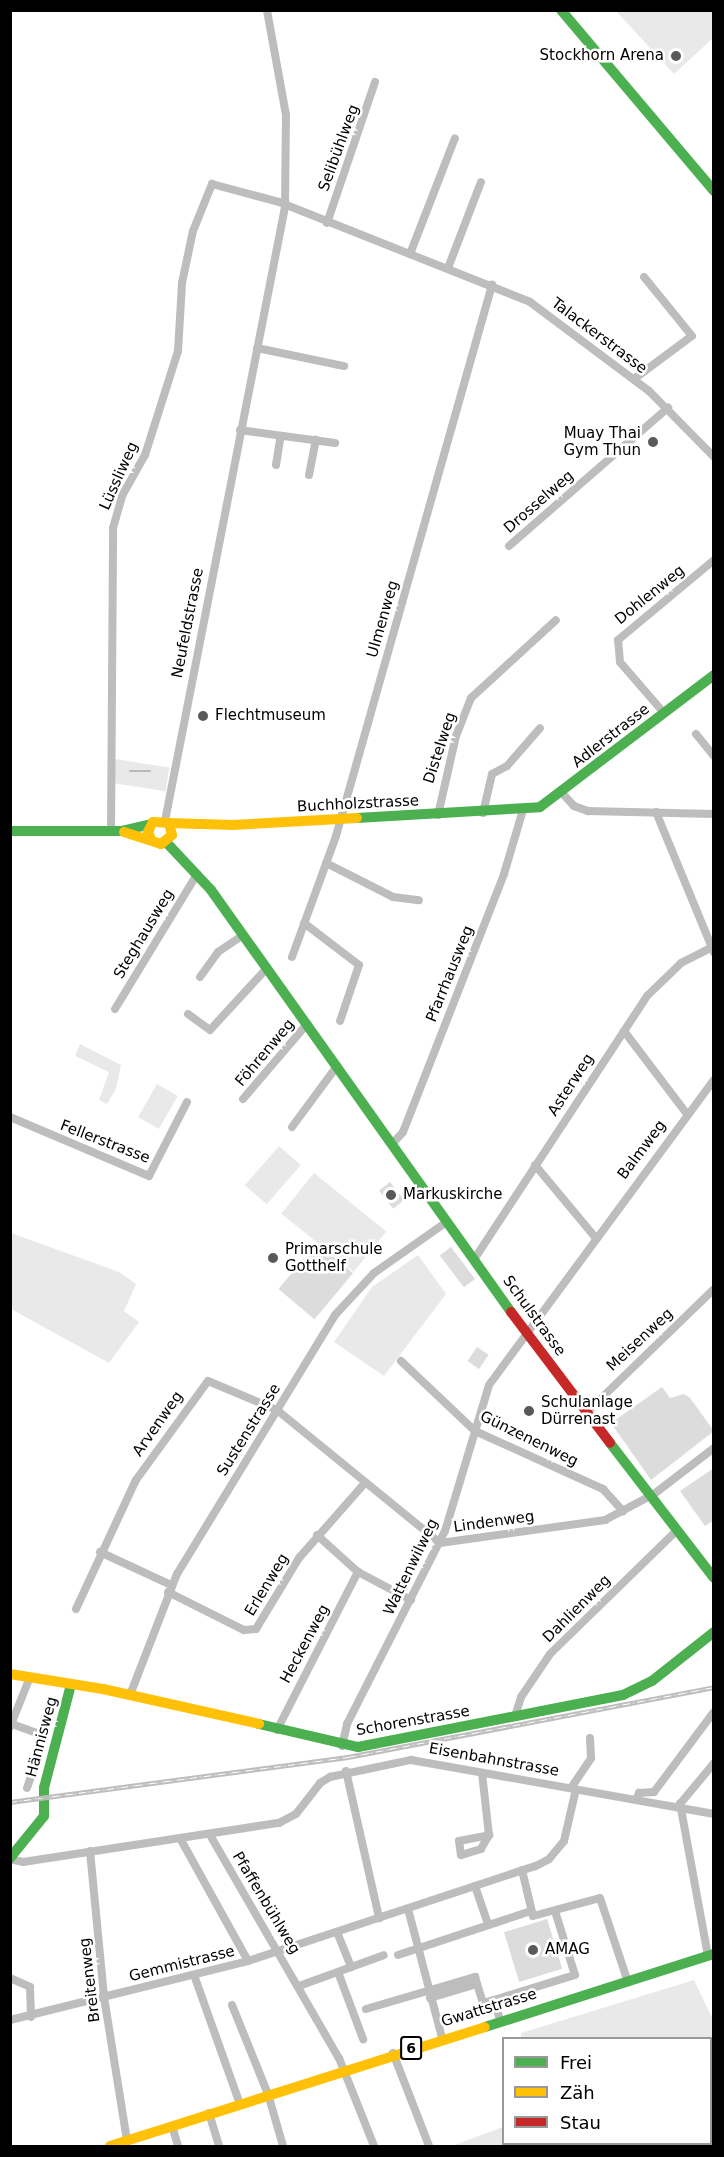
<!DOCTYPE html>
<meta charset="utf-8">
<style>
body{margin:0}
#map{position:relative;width:724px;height:2157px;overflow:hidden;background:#fff;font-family:"DejaVu Sans",sans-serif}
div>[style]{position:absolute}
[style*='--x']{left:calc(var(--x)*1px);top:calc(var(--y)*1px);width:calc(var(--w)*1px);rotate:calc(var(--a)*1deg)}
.green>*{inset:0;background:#e9e9e9;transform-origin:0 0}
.stream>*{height:2px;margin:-1px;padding:0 1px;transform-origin:1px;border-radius:1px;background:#bbb}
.building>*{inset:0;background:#dcdcdc;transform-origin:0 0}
.street>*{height:8px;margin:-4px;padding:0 4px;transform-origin:4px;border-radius:4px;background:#bdbdbd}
.fast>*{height:10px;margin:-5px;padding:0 5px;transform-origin:5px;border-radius:5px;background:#4caf50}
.slow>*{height:10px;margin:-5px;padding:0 5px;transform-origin:5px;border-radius:5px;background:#ffc107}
.jam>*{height:10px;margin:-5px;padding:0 5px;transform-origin:5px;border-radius:5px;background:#c62828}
.rail>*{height:4.5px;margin-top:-2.25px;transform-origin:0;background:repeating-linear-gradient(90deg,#fff 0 7px,#bdbdbd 0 14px);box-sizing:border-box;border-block:2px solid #bdbdbd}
.dots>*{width:16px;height:16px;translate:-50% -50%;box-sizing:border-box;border:3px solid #fff;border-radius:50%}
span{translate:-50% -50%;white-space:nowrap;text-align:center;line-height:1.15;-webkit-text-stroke:5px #fff;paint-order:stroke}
.shield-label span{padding:2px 4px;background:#fff;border:2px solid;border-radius:4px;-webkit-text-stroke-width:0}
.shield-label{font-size:14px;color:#000;font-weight:700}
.poi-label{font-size:15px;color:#000}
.right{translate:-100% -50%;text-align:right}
.left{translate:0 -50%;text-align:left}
.street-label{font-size:15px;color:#000}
.frame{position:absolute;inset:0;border:12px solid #000;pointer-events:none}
.legend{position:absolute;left:502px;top:2037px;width:210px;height:108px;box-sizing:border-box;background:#fff;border:2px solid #999;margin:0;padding:8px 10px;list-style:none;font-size:18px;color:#000}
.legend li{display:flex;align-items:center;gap:12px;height:30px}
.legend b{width:30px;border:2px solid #999}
</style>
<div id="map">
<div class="green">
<div style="clip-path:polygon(616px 11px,713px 11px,713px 38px,674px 74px)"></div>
<div style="left:115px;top:759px;width:55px;height:24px;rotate:9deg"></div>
<div style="clip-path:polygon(80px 1044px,121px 1065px,116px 1089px,107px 1104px,99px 1100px,109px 1072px,75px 1056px)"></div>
<div style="left:157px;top:1084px;width:24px;height:38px;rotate:30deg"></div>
<div style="left:279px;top:1146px;width:29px;height:52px;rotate:41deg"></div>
<div style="left:314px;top:1173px;width:93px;height:52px;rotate:39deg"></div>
<div style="clip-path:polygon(11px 1233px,119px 1272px,136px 1284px,124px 1311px,139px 1322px,109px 1363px,11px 1309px)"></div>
<div style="clip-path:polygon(418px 1255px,446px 1294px,384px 1376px,334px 1342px,372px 1287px)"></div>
<div style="clip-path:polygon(694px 1980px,713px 2020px,711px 2131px,710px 2038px,521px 2038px,521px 2033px)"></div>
<div style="clip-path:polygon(503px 2127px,504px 2144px,510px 2146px,452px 2146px)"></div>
<div style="clip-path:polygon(529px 2144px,683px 2144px,674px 2146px)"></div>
</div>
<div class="stream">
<div style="--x:130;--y:771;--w:20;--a:0"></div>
</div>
<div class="building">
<div style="left:390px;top:1182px;width:23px;height:14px;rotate:52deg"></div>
<div style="left:317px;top:1243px;width:47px;height:60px;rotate:40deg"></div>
<div style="left:451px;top:1247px;width:40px;height:14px;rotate:53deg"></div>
<div style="left:477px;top:1347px;width:14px;height:17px;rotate:34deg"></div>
<div style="clip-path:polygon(662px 1387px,670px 1398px,684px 1394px,690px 1398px,714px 1431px,651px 1480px,611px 1423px)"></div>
<div style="clip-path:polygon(714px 1468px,714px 1520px,705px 1526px,680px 1491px)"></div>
<div style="left:547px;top:1919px;width:52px;height:45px;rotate:73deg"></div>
</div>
<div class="street">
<div style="--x:327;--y:223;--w:149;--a:-71.2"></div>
<div style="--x:410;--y:254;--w:124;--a:-68.8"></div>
<div style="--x:448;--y:268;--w:92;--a:-69"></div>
<div style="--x:257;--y:348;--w:89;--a:11.7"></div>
<div style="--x:634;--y:379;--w:72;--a:-36.6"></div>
<div style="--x:692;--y:336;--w:76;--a:-129.1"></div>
<div style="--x:240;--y:430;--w:96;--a:7.8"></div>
<div style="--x:276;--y:465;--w:26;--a:-81"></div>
<div style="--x:309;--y:475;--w:36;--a:-79"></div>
<div style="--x:509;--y:546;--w:211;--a:-41"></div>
<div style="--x:664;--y:713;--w:67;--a:-130.8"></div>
<div style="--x:620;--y:662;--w:22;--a:-95"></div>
<div style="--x:618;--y:640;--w:125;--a:-39.8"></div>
<div style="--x:696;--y:734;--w:28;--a:51"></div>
<div style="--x:562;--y:793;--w:18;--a:47"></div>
<div style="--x:574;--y:806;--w:15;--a:20"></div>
<div style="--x:588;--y:811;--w:126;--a:1.4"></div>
<div style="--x:656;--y:812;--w:152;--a:67.6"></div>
<div style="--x:483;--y:813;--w:40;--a:-77"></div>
<div style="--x:492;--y:774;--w:17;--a:-28"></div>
<div style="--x:507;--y:766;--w:50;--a:-49"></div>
<div style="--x:438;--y:815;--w:81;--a:-77.2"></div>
<div style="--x:456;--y:736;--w:41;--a:-68.5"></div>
<div style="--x:471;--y:698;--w:115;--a:-42.5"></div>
<div style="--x:165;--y:821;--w:626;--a:-78.94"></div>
<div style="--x:285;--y:207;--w:92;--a:-89.4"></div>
<div style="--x:286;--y:115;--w:107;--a:-100.3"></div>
<div style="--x:111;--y:831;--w:303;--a:-89.6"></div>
<div style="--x:113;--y:528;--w:35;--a:-74"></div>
<div style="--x:123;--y:494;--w:45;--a:-60.6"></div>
<div style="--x:145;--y:455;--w:109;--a:-72.4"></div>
<div style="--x:178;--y:351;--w:68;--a:-86.6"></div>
<div style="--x:182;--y:283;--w:53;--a:-78.1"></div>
<div style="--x:193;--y:231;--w:51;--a:-68"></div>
<div style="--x:212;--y:184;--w:69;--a:15"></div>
<div style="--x:279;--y:202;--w:270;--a:21.7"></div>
<div style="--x:530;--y:302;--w:149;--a:36.8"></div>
<div style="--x:649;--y:391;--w:93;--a:45.4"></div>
<div style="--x:326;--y:863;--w:75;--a:26.9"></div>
<div style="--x:393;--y:897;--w:26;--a:7"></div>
<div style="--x:304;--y:923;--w:69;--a:37.4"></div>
<div style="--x:359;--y:965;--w:59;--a:108.7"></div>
<div style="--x:292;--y:957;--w:129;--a:-70"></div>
<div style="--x:336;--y:836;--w:573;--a:-74.19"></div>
<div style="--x:200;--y:977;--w:31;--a:-54"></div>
<div style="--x:218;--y:952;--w:30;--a:-34"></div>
<div style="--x:115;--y:1009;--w:158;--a:-58.7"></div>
<div style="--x:188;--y:1014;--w:27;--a:36"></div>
<div style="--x:210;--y:1030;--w:84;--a:-47.4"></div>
<div style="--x:624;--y:1031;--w:104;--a:52.8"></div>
<div style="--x:243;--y:1099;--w:99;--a:-49.5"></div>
<div style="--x:10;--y:1117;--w:151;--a:23"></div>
<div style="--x:149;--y:1176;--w:83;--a:-62.8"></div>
<div style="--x:292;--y:1127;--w:76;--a:-53.6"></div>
<div style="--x:392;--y:1144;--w:16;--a:-47"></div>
<div style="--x:403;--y:1132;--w:277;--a:-68.6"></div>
<div style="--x:504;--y:874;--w:67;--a:-73.5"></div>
<div style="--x:535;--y:1165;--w:94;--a:50.2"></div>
<div style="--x:475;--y:1258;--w:313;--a:-56.7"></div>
<div style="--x:647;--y:996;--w:47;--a:-44.1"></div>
<div style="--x:681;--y:963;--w:34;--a:-27"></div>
<div style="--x:401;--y:1361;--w:102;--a:43.4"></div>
<div style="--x:475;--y:1431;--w:141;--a:24.4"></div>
<div style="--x:603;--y:1489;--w:30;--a:48"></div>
<div style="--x:586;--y:1413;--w:178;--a:-44.1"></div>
<div style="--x:317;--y:1535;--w:55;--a:42.1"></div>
<div style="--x:358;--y:1572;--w:60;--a:27.8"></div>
<div style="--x:100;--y:1552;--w:78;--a:24.9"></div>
<div style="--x:168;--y:1592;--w:85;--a:26.6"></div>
<div style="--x:244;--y:1630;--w:12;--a:-5"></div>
<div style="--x:256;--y:1629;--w:83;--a:-58.8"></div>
<div style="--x:299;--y:1558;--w:100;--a:-48.7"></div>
<div style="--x:76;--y:1609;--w:142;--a:-65.1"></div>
<div style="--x:136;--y:1480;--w:122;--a:-54"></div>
<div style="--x:208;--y:1381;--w:75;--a:22.8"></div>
<div style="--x:277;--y:1410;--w:210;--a:39.2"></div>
<div style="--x:440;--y:1543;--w:167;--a:-7.9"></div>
<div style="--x:605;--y:1520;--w:55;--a:-28"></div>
<div style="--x:654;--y:1494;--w:76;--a:-37.5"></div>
<div style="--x:130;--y:1695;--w:130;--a:-68.8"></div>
<div style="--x:177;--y:1574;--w:303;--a:-58.6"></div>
<div style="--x:335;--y:1315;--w:57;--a:-47.1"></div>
<div style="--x:374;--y:1273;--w:90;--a:-35.1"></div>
<div style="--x:515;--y:1716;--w:20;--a:-72"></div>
<div style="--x:521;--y:1697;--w:52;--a:-56"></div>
<div style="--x:550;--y:1654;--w:175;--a:-44.3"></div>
<div style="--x:12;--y:1724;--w:35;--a:20"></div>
<div style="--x:45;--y:1736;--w:55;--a:109.1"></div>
<div style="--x:10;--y:1727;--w:54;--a:-68.2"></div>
<div style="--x:277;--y:1730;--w:178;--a:-62.9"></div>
<div style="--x:342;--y:1746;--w:23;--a:-77"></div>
<div style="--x:347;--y:1724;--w:216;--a:-63.1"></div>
<div style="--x:445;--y:1531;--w:152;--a:-73.2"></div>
<div style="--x:489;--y:1385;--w:379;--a:-53.6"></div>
<div style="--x:346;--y:1771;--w:151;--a:77.3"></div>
<div style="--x:482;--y:1773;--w:62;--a:83.6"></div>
<div style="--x:489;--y:1835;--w:16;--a:120"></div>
<div style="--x:481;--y:1849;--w:21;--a:163"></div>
<div style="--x:461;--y:1855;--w:14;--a:-98"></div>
<div style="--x:459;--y:1841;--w:31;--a:-11"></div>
<div style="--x:571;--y:1788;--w:36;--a:-56"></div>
<div style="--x:591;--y:1758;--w:20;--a:-93"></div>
<div style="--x:636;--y:1800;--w:8;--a:-67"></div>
<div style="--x:639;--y:1793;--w:15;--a:-4"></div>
<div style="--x:654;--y:1792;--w:99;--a:-53.2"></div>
<div style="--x:210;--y:1835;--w:258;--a:60"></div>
<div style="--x:339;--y:2058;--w:95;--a:68.3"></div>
<div style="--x:181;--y:1840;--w:138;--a:61"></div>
<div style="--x:90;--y:1851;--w:147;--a:84.5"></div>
<div style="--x:104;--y:1997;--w:145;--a:80.9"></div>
<div style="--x:10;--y:1859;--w:13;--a:13"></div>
<div style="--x:23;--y:1862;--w:259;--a:-8.7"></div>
<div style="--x:279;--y:1823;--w:19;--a:-28"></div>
<div style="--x:296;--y:1814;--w:39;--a:-52"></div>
<div style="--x:320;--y:1783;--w:12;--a:-31"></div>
<div style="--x:330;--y:1777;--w:83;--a:-11.9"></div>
<div style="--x:411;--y:1760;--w:308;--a:10.1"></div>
<div style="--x:522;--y:1870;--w:47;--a:76.6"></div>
<div style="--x:533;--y:1916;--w:69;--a:-15"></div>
<div style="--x:600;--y:1898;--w:89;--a:71.6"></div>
<div style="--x:475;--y:1886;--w:40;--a:71.1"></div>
<div style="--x:408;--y:1909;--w:133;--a:75.2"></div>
<div style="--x:337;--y:1932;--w:38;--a:68"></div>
<div style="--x:398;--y:1955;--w:140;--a:-18.3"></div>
<div style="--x:708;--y:1956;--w:155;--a:-100.4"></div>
<div style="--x:680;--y:1804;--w:53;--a:-50.3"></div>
<div style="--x:338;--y:1972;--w:72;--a:69.5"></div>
<div style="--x:194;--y:1975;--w:137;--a:70.4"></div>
<div style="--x:10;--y:1978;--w:22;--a:24"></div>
<div style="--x:30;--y:1987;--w:30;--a:88"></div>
<div style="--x:299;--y:1986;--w:90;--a:-20"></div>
<div style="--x:430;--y:1998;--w:49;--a:-16.6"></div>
<div style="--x:494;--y:2000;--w:85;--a:-17.2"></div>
<div style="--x:575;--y:1975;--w:67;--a:-107.4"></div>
<div style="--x:232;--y:2005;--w:96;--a:68"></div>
<div style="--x:268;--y:2094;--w:54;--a:73.9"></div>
<div style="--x:366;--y:2009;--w:114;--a:-16.4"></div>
<div style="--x:475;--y:1977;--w:27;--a:73"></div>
<div style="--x:483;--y:2003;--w:11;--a:-15"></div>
<div style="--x:494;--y:2000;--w:21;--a:73"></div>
<div style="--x:10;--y:2020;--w:245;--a:-13.9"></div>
<div style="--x:248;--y:1961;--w:303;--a:-18.3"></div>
<div style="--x:536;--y:1866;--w:15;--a:-28"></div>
<div style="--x:549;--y:1859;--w:23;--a:-50"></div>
<div style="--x:564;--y:1841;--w:53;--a:-77"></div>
<div style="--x:393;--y:2053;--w:100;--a:68.8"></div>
<div style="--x:209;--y:2113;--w:34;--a:73"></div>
<div style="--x:172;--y:2126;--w:21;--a:73"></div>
</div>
<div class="fast">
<div style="--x:561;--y:10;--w:237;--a:49.8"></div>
<div style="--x:357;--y:818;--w:183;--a:-3.4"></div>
<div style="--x:540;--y:807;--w:218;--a:-37.2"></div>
<div style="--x:10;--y:831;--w:111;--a:0"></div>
<div style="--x:121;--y:831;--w:31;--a:-13"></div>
<div style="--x:166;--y:842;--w:66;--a:46.8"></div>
<div style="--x:211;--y:890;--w:518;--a:54.59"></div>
<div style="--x:610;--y:1443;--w:170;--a:52.4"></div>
<div style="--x:259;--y:1724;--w:102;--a:13.1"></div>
<div style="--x:358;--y:1747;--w:270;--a:-11.1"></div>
<div style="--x:623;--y:1695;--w:32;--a:-26"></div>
<div style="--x:652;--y:1681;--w:79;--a:-38.3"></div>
<div style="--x:10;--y:1858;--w:54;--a:-51"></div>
<div style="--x:44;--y:1816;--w:28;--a:-90"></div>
<div style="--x:44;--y:1788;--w:107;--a:-75.4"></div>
<div style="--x:485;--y:2027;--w:240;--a:-17.7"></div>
</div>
<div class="slow">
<div style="--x:169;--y:823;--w:63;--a:1.8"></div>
<div style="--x:232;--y:825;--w:125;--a:-3.2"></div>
<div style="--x:124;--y:832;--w:39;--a:18"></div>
<div style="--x:161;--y:844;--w:14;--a:-39"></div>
<div style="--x:172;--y:835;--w:12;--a:-104"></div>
<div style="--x:169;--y:823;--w:16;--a:-176"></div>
<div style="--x:153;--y:822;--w:11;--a:117"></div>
<div style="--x:148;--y:832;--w:8;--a:67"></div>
<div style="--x:10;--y:1674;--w:94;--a:9.2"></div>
<div style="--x:103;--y:1689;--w:160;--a:12.6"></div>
<div style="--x:110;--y:2146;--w:393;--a:-17.6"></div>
</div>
<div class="jam">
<div style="--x:511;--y:1312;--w:164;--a:52.9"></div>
</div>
<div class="rail">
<div style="--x:10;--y:1802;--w:341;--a:-7.6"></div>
<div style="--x:348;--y:1757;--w:373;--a:-10.8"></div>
</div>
<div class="dots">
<div style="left:676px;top:56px;background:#595959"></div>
<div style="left:653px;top:442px;background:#595959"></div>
<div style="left:203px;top:716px;background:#595959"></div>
<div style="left:391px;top:1195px;background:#595959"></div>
<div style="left:273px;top:1258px;background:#595959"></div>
<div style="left:529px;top:1411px;background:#595959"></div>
<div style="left:533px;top:1950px;background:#595959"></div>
</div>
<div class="shield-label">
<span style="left:411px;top:2048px">6</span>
</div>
<div class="poi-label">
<span class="right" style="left:664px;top:56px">Stockhorn Arena</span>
<span class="right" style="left:641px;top:442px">Muay Thai<br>Gym Thun</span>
<span class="left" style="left:215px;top:716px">Flechtmuseum</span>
<span class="left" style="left:403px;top:1195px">Markuskirche</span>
<span class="left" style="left:285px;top:1258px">Primarschule<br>Gotthelf</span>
<span class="left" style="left:541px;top:1411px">Schulanlage<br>Dürrenast</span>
<span class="left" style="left:545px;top:1950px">AMAG</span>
</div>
<div class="street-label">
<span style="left:339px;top:148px;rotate:-70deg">Selibühlweg</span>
<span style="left:599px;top:336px;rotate:37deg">Talackerstrasse</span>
<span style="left:119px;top:476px;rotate:-66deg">Lüssliweg</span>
<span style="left:539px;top:502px;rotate:-41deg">Drosselweg</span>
<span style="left:650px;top:595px;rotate:-39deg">Dohlenweg</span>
<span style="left:383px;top:619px;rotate:-74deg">Ulmenweg</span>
<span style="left:188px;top:623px;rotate:-79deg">Neufeldstrasse</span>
<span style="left:611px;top:736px;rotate:-38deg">Adlerstrasse</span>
<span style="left:440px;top:748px;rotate:-72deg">Distelweg</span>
<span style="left:358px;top:804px;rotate:-3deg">Buchholzstrasse</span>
<span style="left:144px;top:934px;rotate:-59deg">Steghausweg</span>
<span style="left:450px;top:974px;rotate:-68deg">Pfarrhausweg</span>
<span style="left:265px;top:1053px;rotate:-50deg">Föhrenweg</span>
<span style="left:571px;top:1085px;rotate:-57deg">Asterweg</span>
<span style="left:105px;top:1142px;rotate:21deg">Fellerstrasse</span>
<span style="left:642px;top:1150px;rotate:-53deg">Balmweg</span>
<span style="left:534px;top:1316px;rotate:54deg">Schulstrasse</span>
<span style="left:640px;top:1340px;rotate:-43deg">Meisenweg</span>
<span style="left:158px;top:1424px;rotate:-55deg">Arvenweg</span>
<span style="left:249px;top:1430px;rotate:-58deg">Sustenstrasse</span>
<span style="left:529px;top:1439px;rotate:26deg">Günzenenweg</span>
<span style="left:494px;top:1522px;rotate:-8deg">Lindenweg</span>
<span style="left:411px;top:1567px;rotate:-64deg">Wattenwilweg</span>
<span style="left:267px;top:1585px;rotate:-59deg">Erlenweg</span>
<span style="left:577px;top:1609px;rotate:-45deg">Dahlienweg</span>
<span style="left:305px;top:1644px;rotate:-62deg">Heckenweg</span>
<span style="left:413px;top:1721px;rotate:-10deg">Schorenstrasse</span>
<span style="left:42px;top:1737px;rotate:-75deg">Hännisweg</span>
<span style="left:494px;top:1760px;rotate:10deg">Eisenbahnstrasse</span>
<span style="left:266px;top:1903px;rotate:59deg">Pfaffenbühlweg</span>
<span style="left:182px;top:1964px;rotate:-14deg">Gemmistrasse</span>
<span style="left:90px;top:1980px;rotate:-97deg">Breitenweg</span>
<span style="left:489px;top:2008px;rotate:-17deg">Gwattstrasse</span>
</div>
<div class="frame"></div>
<ul class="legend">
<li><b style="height:8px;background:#4caf50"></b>Frei</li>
<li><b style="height:8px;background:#ffc107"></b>Zäh</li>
<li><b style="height:8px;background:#c62828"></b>Stau</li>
</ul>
</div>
